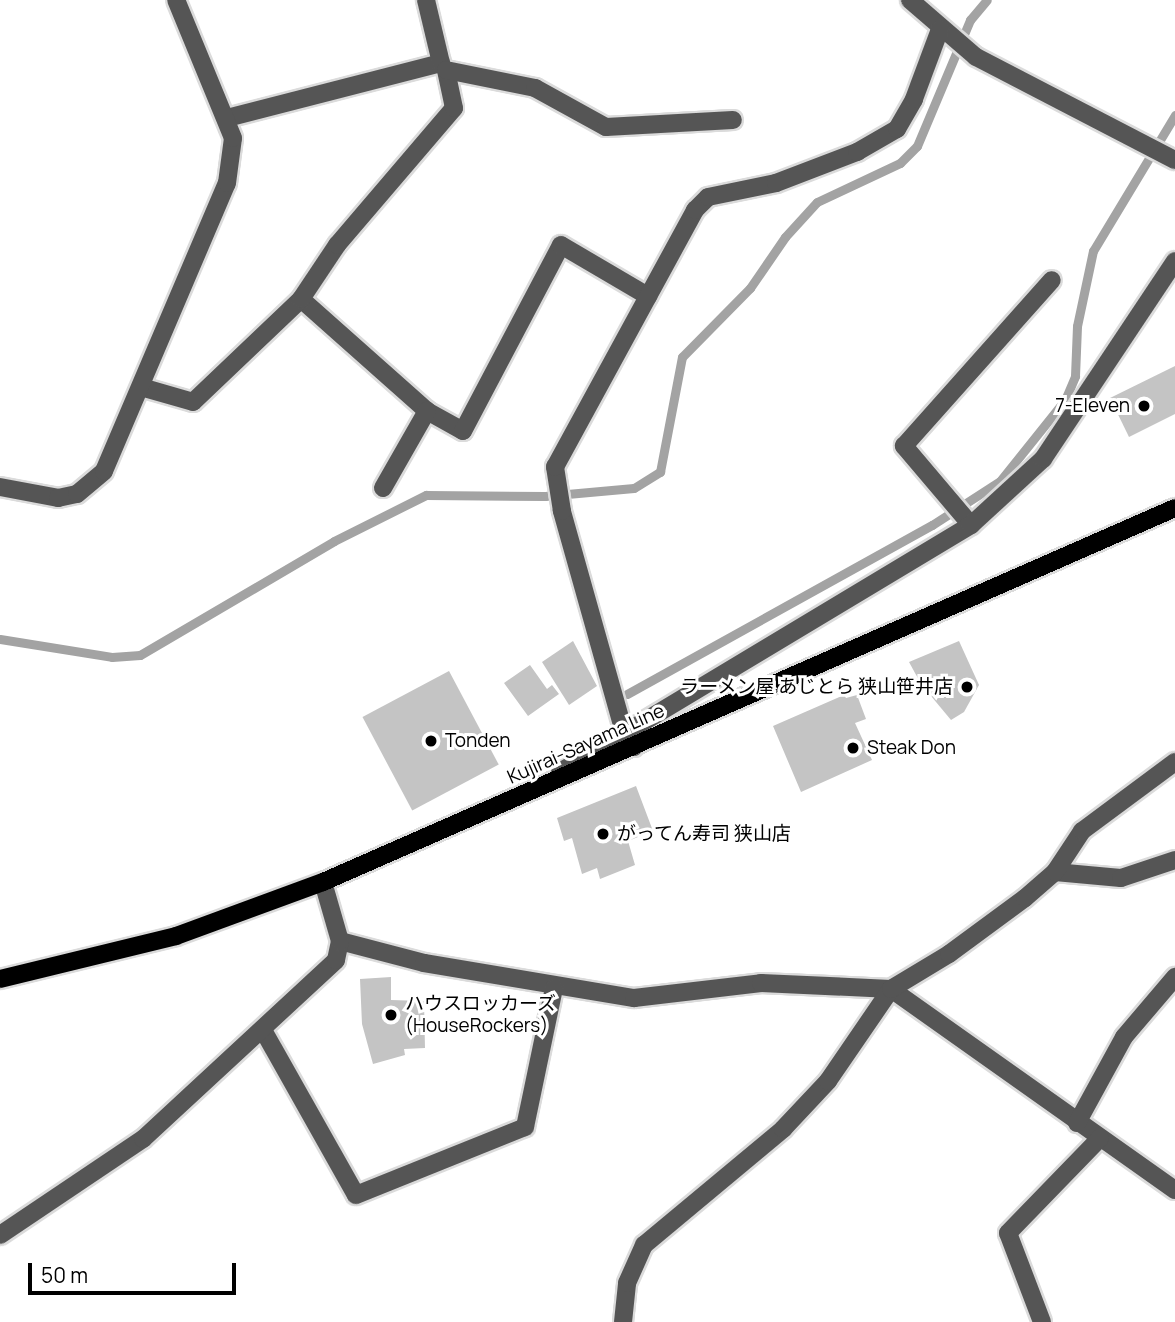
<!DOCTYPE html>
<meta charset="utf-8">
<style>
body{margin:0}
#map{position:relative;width:1175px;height:1322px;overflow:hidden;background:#fff;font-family:Manrope,"Noto Sans JP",sans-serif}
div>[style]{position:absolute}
.stream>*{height:9px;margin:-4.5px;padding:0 4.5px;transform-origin:4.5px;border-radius:4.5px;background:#a3a3a3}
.building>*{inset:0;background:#c4c4c4;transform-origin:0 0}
.roads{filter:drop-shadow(2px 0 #dbdbdb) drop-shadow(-2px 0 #dbdbdb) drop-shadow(0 2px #dbdbdb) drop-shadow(0 -2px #dbdbdb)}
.minor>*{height:18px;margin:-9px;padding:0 9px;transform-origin:9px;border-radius:9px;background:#555}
.major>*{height:18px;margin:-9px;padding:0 9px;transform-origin:9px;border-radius:9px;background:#000}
.dots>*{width:19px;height:19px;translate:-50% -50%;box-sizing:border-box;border:4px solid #fff;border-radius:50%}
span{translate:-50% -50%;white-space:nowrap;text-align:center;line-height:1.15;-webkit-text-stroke:6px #fff;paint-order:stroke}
.poi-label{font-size:19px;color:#000}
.right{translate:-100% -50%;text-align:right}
.left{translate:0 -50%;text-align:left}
.street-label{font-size:19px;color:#000}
.scale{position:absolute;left:28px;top:1263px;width:208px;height:32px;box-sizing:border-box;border:4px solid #000;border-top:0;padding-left:9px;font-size:21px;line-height:24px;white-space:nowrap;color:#000;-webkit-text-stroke:5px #fff;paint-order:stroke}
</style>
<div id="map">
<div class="stream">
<div style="left:0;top:639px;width:113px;rotate:9.1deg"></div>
<div style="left:112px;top:657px;width:28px;rotate:-4deg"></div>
<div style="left:140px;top:655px;width:225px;rotate:-30.4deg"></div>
<div style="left:334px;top:541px;width:103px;rotate:-26.6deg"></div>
<div style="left:426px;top:495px;width:119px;rotate:0.5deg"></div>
<div style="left:545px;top:496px;width:89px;rotate:-5.1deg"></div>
<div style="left:634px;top:488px;width:31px;rotate:-32deg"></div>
<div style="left:660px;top:472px;width:117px;rotate:-79.2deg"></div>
<div style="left:682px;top:357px;width:97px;rotate:-45.4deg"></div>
<div style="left:750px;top:288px;width:62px;rotate:-55.5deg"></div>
<div style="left:785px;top:237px;width:47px;rotate:-47.6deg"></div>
<div style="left:817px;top:202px;width:92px;rotate:-25.2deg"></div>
<div style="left:900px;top:163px;width:24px;rotate:-45deg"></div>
<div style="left:917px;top:146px;width:137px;rotate:-67.2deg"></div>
<div style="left:970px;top:20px;width:26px;rotate:-50deg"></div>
<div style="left:627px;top:694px;width:349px;rotate:-29deg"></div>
<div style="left:932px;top:525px;width:81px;rotate:-32.9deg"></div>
<div style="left:1000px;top:481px;width:104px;rotate:-51.3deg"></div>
<div style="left:1065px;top:400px;width:26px;rotate:-67deg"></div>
<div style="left:1075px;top:376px;width:50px;rotate:-87.7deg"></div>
<div style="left:1077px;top:326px;width:77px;rotate:-78deg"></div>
<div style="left:1093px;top:251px;width:159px;rotate:-58.9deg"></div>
</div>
<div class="building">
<div style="clip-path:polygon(1175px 366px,1175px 414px,1129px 437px,1110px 398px)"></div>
<div style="clip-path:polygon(573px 641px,597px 686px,569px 705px,542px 662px)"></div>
<div style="clip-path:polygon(959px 641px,979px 685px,964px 712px,951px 720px,921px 684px,909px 662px)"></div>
<div style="clip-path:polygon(530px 665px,547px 689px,552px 685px,559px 694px,528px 716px,504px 683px)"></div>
<div style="left:449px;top:671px;width:106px;height:98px;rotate:62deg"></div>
<div style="clip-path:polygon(844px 695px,846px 698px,857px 695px,866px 719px,855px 723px,872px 760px,801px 792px,773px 726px)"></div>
<div style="clip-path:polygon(636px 786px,653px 831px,628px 841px,635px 865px,600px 879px,597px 868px,582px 874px,572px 838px,564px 841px,557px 818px)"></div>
<div style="clip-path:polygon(391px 977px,391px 1000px,424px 1001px,425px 1048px,404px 1049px,405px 1055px,373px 1064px,362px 1024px,360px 979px)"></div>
</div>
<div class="roads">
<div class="minor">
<div style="left:910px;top:0;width:87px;rotate:40.8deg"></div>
<div style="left:976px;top:57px;width:224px;rotate:27.4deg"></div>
<div style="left:227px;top:118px;width:221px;rotate:-14.4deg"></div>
<div style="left:441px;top:63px;width:65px;rotate:-103.4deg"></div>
<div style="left:301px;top:299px;width:169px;rotate:41.6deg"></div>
<div style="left:427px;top:411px;width:41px;rotate:29.1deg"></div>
<div style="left:463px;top:431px;width:210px;rotate:-62.2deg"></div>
<div style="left:561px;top:245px;width:101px;rotate:30.4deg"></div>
<div style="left:141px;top:387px;width:54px;rotate:16.1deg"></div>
<div style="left:193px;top:402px;width:149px;rotate:-43.6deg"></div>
<div style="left:301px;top:299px;width:65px;rotate:-56.3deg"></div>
<div style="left:337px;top:245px;width:180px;rotate:-49.5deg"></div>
<div style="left:454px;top:108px;width:39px;rotate:-102deg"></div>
<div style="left:446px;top:70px;width:91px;rotate:11.4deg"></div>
<div style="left:535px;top:88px;width:81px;rotate:28.8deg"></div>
<div style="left:606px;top:127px;width:127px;rotate:-3.2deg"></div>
<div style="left:0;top:487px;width:59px;rotate:10.7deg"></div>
<div style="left:58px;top:498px;width:19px;rotate:-12deg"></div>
<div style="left:77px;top:494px;width:35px;rotate:-40deg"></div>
<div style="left:104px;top:471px;width:313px;rotate:-66.9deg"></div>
<div style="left:227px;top:183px;width:45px;rotate:-82.4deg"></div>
<div style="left:233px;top:138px;width:149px;rotate:-112.4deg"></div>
<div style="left:383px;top:488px;width:89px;rotate:-60.3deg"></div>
<div style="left:971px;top:525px;width:104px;rotate:-130.3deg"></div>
<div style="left:904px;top:446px;width:222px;rotate:-48.3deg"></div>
<div style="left:634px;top:747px;width:18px;rotate:-124deg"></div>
<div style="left:624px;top:732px;width:230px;rotate:-105.7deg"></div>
<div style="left:562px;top:511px;width:45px;rotate:-99deg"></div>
<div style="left:555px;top:467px;width:293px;rotate:-61.4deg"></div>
<div style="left:695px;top:210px;width:18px;rotate:-45deg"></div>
<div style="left:708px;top:197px;width:69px;rotate:-11.6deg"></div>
<div style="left:776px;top:183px;width:87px;rotate:-20.9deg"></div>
<div style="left:857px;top:152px;width:46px;rotate:-29.9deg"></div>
<div style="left:897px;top:129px;width:34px;rotate:-60deg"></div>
<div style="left:914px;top:99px;width:75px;rotate:-69.6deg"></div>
<div style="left:560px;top:772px;width:480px;rotate:-31deg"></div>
<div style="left:971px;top:525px;width:98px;rotate:-42.5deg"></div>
<div style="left:1043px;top:459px;width:238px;rotate:-56.3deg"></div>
<div style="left:1055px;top:872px;width:66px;rotate:5.2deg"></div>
<div style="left:1121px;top:878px;width:57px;rotate:-18.4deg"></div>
<div style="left:340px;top:941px;width:87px;rotate:14.7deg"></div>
<div style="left:424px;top:963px;width:213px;rotate:9.5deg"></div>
<div style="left:634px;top:998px;width:128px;rotate:-6.7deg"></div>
<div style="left:761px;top:983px;width:130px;rotate:2.6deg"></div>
<div style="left:891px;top:989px;width:348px;rotate:35.3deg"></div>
<div style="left:263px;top:1030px;width:189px;rotate:60.6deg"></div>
<div style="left:356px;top:1195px;width:182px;rotate:-21.9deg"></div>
<div style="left:525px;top:1127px;width:142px;rotate:-78.2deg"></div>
<div style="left:1077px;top:1123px;width:98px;rotate:-61.3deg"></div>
<div style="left:1124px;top:1037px;width:79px;rotate:-49.6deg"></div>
<div style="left:0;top:1235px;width:172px;rotate:-33.9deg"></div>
<div style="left:143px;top:1139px;width:263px;rotate:-42.8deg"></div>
<div style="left:336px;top:960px;width:19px;rotate:-78deg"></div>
<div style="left:340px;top:941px;width:61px;rotate:-106.1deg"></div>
<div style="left:623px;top:1322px;width:39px;rotate:-84deg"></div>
<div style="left:627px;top:1283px;width:42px;rotate:-65.9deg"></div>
<div style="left:644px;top:1245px;width:181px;rotate:-39.8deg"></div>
<div style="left:783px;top:1129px;width:66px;rotate:-46.8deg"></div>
<div style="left:828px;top:1081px;width:112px;rotate:-55.6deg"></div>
<div style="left:891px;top:989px;width:68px;rotate:-31.1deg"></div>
<div style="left:949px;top:954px;width:94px;rotate:-36.4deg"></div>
<div style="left:1025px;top:898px;width:40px;rotate:-41deg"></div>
<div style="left:1055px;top:872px;width:49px;rotate:-56.6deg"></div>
<div style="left:1082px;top:831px;width:116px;rotate:-36.6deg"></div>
<div style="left:1042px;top:1322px;width:95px;rotate:-110.9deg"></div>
<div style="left:1008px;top:1233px;width:132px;rotate:-45.9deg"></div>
</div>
<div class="major">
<div style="left:0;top:979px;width:181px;rotate:-13.7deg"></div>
<div style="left:176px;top:936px;width:157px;rotate:-20.2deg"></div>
<div style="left:323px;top:882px;width:930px;rotate:-23.7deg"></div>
</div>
</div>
<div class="dots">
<div style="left:1144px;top:406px;background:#000"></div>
<div style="left:967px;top:687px;background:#000"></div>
<div style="left:431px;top:741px;background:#000"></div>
<div style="left:853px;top:748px;background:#000"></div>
<div style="left:603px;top:834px;background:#000"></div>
<div style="left:391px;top:1015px;background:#000"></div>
</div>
<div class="poi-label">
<span class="right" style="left:1130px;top:406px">7-Eleven</span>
<span class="right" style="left:953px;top:687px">ラーメン屋 あじとら 狭山笹井店</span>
<span class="left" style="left:445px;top:741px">Tonden</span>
<span class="left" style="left:867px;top:748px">Steak Don</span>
<span class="left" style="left:617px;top:834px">がってん寿司 狭山店</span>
<span class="left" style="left:405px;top:1015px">ハウスロッカーズ<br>(HouseRockers)</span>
</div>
<div class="street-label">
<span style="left:586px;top:744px;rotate:-24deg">Kujirai-Sayama Line</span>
</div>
<div class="scale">50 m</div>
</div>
